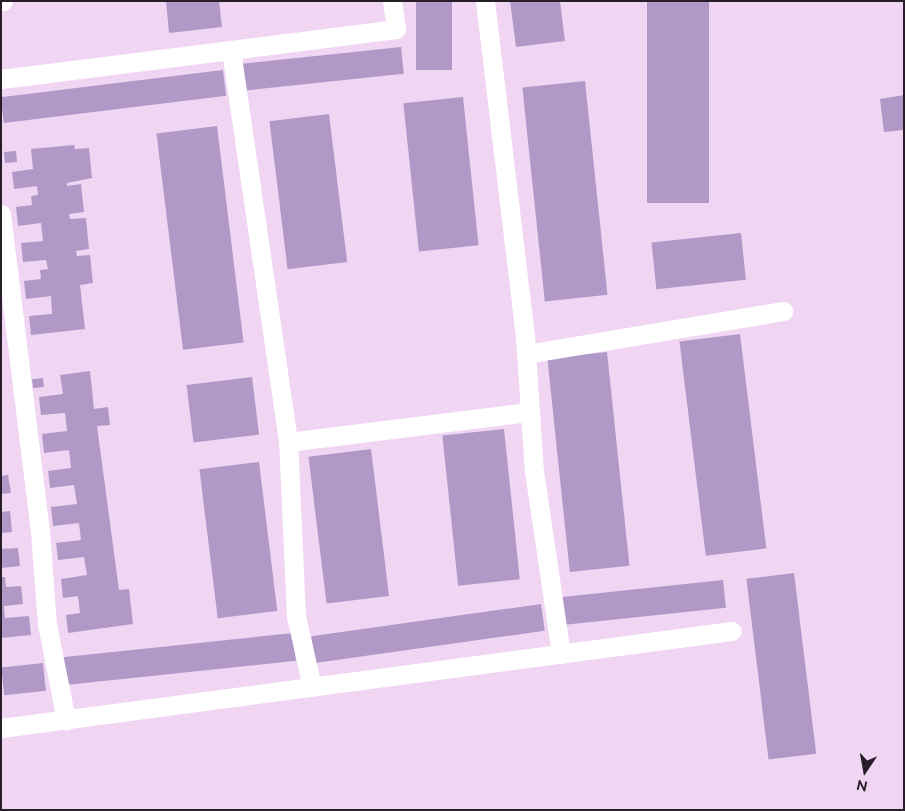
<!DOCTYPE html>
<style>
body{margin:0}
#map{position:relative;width:905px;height:811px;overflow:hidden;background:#f0d6f3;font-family:Raleway,sans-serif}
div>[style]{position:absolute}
.building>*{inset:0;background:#b099c7;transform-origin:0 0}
.service>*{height:19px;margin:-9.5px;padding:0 9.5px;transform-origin:9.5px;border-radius:9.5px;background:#fff}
span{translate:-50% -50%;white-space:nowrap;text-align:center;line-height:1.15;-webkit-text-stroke:5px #f0d6f3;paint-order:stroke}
.frame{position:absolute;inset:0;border:2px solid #271e29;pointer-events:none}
.north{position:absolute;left:840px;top:746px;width:50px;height:50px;-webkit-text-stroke:4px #f0d6f3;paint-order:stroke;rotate:192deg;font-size:14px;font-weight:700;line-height:20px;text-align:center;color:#271e29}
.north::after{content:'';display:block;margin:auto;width:18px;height:22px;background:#271e29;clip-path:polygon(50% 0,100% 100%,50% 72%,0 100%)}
</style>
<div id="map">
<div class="building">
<div style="clip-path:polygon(166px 1px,219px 1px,222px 27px,169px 33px)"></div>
<div style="left:416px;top:1px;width:36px;height:69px"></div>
<div style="clip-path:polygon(510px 1px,560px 1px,565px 41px,516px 47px)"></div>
<div style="left:647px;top:1px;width:62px;height:202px"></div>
<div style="left:401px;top:47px;width:27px;height:160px;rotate:84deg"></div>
<div style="left:223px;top:70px;width:26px;height:224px;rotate:83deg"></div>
<div style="left:585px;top:81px;width:215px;height:63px;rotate:84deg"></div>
<div style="clip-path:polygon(904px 95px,904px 130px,884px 132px,880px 99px)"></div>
<div style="left:463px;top:97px;width:149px;height:60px;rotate:84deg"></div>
<div style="left:329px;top:114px;width:149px;height:60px;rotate:83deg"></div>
<div style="left:217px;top:126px;width:218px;height:61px;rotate:83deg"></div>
<div style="clip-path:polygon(74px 145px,75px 149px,89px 148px,92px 178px,67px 183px,67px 186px,81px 184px,84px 212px,69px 214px,70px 219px,86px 218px,89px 249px,76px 251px,77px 256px,90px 255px,93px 283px,80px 285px,85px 329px,31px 335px,29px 316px,52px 314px,51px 296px,26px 299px,24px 281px,41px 279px,40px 270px,48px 269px,46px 260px,23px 262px,21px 243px,43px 241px,41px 223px,18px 226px,16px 207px,32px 205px,31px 196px,38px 195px,37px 186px,14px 189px,12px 172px,33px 169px,31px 149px)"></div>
<div style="left:16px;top:151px;width:11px;height:12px;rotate:85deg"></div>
<div style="left:741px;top:233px;width:47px;height:90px;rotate:84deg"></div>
<div style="left:740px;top:334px;width:216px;height:61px;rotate:83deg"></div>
<div style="left:607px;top:352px;width:215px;height:60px;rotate:84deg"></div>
<div style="clip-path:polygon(90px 371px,94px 409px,108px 407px,110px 425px,97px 426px,119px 590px,129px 589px,133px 624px,68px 633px,66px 615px,80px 613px,78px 596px,63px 598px,61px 579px,87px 575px,84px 557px,58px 560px,56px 543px,81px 540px,79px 523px,53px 526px,51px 507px,77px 504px,74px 485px,50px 488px,48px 471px,71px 468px,69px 450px,44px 453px,42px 434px,67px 431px,65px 413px,41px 415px,39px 397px,63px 394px,60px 375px)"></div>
<div style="left:252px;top:377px;width:58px;height:66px;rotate:83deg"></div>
<div style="left:43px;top:378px;width:9px;height:11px;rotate:84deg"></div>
<div style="left:504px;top:429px;width:151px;height:62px;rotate:84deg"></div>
<div style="left:371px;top:449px;width:148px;height:63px;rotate:83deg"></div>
<div style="left:259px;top:462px;width:150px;height:60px;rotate:83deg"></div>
<div style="clip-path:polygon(8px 475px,11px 493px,1px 494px,1px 476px)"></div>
<div style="clip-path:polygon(10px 511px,12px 532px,1px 533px,1px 512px)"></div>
<div style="clip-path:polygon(18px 548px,20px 566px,1px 568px,1px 549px)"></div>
<div style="left:794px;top:573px;width:182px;height:48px;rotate:83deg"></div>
<div style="clip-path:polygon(1px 577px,5px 577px,6px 587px,21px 586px,23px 604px,4px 606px,5px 618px,29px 616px,31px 635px,1px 638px)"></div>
<div style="left:723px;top:580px;width:28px;height:164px;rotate:84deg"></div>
<div style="left:541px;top:604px;width:27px;height:232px;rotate:82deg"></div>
<div style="left:293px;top:633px;width:28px;height:234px;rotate:84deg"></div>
<div style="left:43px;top:663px;width:28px;height:42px;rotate:84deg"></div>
</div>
<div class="service">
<div style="left:1px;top:1px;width:2px"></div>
<div style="left:485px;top:1px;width:338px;rotate:83.2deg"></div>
<div style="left:525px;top:337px;width:134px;rotate:86.2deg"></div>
<div style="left:534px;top:471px;width:185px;rotate:81.6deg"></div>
<div style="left:231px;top:50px;width:396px;rotate:81.7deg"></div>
<div style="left:1px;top:79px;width:398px;rotate:-7.2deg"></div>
<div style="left:396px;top:29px;width:28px;rotate:-98deg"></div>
<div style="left:1px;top:214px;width:319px;rotate:83deg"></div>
<div style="left:40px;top:531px;width:93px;rotate:85.7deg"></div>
<div style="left:47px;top:624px;width:98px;rotate:78.8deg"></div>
<div style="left:526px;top:354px;width:261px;rotate:-9.5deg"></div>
<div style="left:312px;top:687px;width:73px;rotate:-102.7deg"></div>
<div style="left:296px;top:616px;width:174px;rotate:-92.6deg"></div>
<div style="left:288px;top:442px;width:244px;rotate:-7.1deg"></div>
<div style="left:1px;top:728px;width:737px;rotate:-7.56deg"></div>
</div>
<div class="frame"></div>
<div class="north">N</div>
</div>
